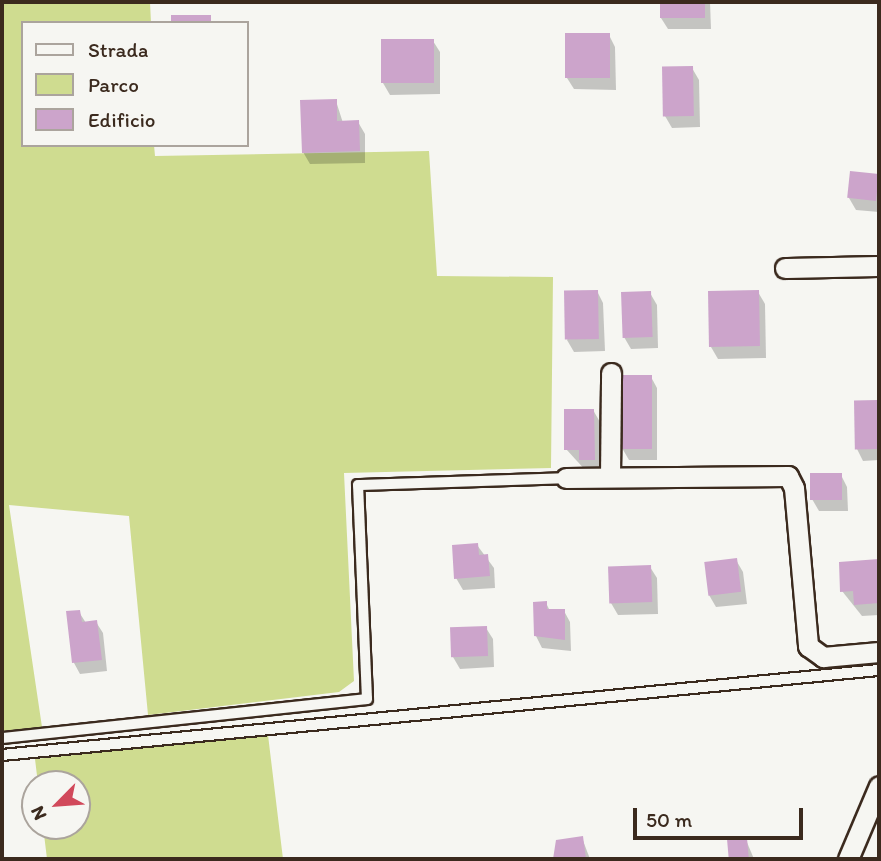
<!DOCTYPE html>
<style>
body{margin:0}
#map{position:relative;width:881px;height:861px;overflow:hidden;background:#f6f6f2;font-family:Itim,sans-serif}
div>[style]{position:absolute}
.green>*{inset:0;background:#cfdc90}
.shadow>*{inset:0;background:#0003}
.building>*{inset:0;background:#cca4cb;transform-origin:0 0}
.roads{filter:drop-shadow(2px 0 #3b2a1e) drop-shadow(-2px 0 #3b2a1e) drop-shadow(0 2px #3b2a1e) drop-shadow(0 -2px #3b2a1e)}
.service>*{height:10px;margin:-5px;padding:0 5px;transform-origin:5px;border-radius:5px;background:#f6f6f2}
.minor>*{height:19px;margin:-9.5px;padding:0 9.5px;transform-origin:9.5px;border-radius:9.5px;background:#f6f6f2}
span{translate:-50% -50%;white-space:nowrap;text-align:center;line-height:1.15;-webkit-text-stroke:5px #f6f6f2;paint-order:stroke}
.frame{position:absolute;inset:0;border:4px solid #3b2a1e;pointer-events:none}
.legend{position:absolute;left:21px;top:21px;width:228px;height:126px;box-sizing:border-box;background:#f6f6f2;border:2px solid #aba49d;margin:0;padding:9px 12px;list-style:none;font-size:21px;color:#3b2a1e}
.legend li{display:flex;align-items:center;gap:14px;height:35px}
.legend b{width:35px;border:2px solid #aba49d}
.north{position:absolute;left:21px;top:770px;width:70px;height:70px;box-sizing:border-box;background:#f6f6f2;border:2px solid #aba49d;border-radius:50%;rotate:245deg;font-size:19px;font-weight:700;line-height:28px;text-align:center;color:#3b2a1e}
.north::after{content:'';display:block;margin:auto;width:24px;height:32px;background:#d1495b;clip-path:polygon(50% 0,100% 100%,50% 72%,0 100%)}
.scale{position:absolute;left:633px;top:808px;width:170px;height:32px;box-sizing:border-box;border:4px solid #3b2a1e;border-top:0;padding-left:9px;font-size:21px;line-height:24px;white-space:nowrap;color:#3b2a1e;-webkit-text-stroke:5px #f6f6f2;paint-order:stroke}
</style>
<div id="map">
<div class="green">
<div style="clip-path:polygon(2px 2px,150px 2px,151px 23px,23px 23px,23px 145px,154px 145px,155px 156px,429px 151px,437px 276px,553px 277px,551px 468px,344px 473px,354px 681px,339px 692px,148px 715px,129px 516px,9px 505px,42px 727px,2px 731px)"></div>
<div style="clip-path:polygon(268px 735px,283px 859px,47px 859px,43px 826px,77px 826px,77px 784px,38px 784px,35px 759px)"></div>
</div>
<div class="shadow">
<div style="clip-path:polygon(662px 2px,710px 2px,711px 29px,668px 29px,661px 18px)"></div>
<div style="clip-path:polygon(609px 35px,615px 47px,616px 90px,574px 89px,567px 78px)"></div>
<div style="clip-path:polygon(433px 41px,440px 52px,440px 94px,390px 95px,383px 83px)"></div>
<div style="clip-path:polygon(692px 68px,699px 80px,700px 127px,672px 128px,665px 116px)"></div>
<div style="clip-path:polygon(336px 101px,343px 123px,358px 122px,365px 134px,365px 163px,310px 164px,303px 152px)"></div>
<div style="clip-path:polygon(851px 173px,879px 175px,879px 212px,856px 210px,849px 198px)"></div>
<div style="clip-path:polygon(597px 291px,603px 303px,605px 351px,574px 352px,567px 340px)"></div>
<div style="clip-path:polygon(758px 292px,765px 304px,766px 358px,718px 359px,711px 347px)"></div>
<div style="clip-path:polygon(650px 293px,657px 305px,658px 348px,631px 349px,624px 337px)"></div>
<div style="clip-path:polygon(651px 377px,657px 388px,657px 460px,629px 460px,622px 448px)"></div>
<div style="clip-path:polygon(877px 402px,879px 460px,863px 461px,857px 449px)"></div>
<div style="clip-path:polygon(593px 410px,600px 422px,600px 471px,587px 472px,566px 449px)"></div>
<div style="clip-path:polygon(841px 475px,847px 487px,848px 511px,819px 511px,812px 499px)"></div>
<div style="clip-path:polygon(477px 545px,494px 568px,495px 588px,463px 590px,456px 578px)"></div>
<div style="clip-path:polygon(736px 560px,743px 572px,747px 604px,716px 607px,709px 595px)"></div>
<div style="clip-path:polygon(879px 561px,879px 615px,862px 616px,842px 591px,840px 563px)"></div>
<div style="clip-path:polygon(650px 567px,657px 578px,658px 614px,618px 615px,611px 603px,610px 568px)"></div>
<div style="clip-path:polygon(546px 603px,550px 611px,564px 611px,570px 622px,571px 651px,542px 648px,536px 636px)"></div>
<div style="clip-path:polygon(79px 612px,86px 623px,96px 622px,103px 633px,107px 671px,80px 674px,74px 663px)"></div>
<div style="clip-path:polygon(486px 628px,493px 639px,494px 667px,460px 669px,453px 657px)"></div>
<div style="clip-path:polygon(582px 838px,590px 859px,555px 859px,554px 853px)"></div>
<div style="clip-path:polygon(746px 840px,754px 859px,731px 859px,729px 841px)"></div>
</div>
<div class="building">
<div style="left:660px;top:2px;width:45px;height:16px"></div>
<div style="left:211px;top:15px;width:8px;height:40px;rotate:90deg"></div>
<div style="left:565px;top:33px;width:45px;height:45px"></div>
<div style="left:434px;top:39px;width:44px;height:53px;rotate:90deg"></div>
<div style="left:693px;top:66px;width:50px;height:31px;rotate:89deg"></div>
<div style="clip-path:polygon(337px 99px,337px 121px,359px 120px,360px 151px,302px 153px,300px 100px)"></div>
<div style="left:850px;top:171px;width:29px;height:27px;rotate:6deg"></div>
<div style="left:598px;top:290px;width:49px;height:34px;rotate:89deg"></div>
<div style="left:759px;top:290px;width:56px;height:51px;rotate:89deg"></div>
<div style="left:651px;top:291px;width:46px;height:30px;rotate:88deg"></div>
<div style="left:620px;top:375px;width:32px;height:74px"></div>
<div style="left:878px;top:400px;width:49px;height:24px;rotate:89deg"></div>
<div style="clip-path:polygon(564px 409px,594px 409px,595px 460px,579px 460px,579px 450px,564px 450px)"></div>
<div style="left:810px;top:473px;width:32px;height:27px"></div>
<div style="clip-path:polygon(478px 543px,479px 555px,488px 554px,490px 576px,454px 579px,452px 545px)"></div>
<div style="left:737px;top:558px;width:34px;height:33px;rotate:83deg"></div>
<div style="clip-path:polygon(879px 559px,879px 603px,854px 605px,853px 591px,840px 592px,839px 562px)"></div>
<div style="left:651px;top:565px;width:37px;height:43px;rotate:88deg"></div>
<div style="clip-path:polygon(547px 601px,547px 609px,565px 609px,565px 640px,534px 636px,533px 602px)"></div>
<div style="clip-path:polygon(80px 610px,82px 622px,97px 620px,102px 660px,72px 663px,66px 611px)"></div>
<div style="left:487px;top:626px;width:30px;height:37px;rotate:88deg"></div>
<div style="clip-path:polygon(583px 836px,586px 859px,553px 859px,556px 840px)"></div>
<div style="left:747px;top:838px;width:21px;height:20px;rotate:85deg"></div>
</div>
<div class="roads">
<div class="service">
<div style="left:2px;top:738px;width:367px;rotate:-6.1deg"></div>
<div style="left:367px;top:699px;width:214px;rotate:-92.4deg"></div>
<div style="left:358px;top:485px;width:208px;rotate:-1.9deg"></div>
<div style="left:2px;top:755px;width:881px;rotate:-5.54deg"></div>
</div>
<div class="minor">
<div style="left:785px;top:268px;width:94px;rotate:-1.2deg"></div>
<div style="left:610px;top:477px;width:104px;rotate:-89.4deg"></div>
<div style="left:566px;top:478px;width:222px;rotate:-0.5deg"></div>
<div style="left:788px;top:476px;width:13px;rotate:63deg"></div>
<div style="left:794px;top:488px;width:159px;rotate:84.9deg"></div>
<div style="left:808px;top:646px;width:19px;rotate:36deg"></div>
<div style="left:823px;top:657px;width:56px;rotate:-5.1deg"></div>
<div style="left:848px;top:859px;width:79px;rotate:-67deg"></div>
</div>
</div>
<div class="frame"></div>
<ul class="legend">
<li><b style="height:9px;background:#f6f6f2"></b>Strada</li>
<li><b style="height:19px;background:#cfdc90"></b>Parco</li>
<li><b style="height:19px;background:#cca4cb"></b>Edificio</li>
</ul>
<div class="north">N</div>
<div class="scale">50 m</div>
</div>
